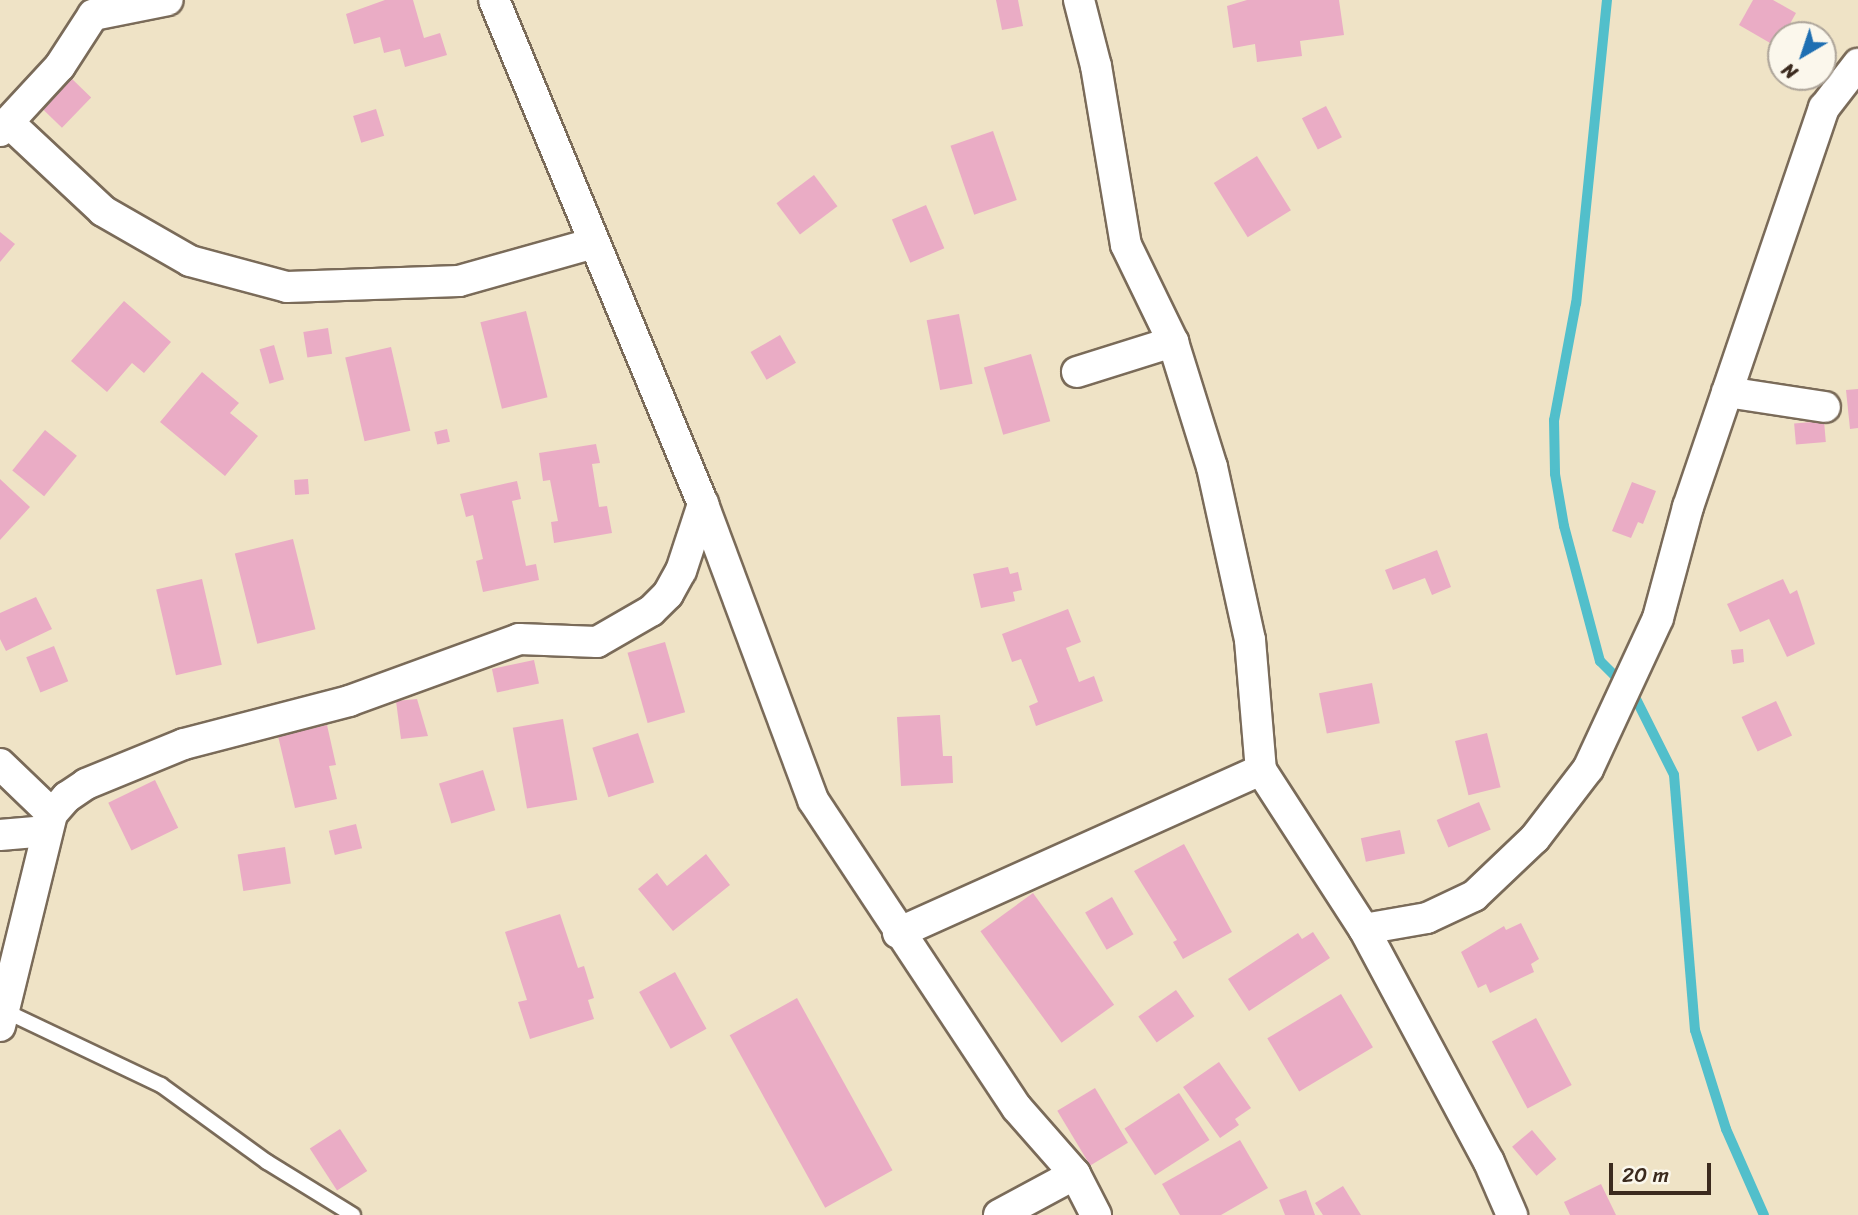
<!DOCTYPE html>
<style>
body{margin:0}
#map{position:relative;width:1858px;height:1215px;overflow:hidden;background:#efe3c6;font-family:Sriracha,sans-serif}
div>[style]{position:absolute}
.stream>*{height:10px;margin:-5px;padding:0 5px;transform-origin:5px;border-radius:5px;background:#52bfcb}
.building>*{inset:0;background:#eaacc5;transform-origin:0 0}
.roads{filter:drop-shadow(2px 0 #7a6b59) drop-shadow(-2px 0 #7a6b59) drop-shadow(0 2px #7a6b59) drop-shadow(0 -2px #7a6b59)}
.service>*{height:14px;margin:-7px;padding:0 7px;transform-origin:7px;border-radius:7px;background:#fff}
.minor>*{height:30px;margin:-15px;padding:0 15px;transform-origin:15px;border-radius:15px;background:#fff}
span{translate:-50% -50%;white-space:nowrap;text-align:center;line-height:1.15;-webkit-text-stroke:5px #fbf7ec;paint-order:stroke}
.north{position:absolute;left:1767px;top:21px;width:70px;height:70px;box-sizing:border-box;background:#fbf7ec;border:2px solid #aea59a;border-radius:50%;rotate:219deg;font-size:19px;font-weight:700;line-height:28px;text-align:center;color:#3b2a1e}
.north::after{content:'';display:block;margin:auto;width:24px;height:32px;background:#1f6fb2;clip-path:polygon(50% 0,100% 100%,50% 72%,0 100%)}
.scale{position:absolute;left:1609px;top:1163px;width:102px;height:32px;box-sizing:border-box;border:4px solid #3b2a1e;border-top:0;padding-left:9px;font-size:21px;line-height:24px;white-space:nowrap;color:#3b2a1e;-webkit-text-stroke:5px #fbf7ec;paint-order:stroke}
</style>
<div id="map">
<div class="stream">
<div style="left:1607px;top:0;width:305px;rotate:95.8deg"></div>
<div style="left:1576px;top:303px;width:119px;rotate:100.6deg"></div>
<div style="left:1554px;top:420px;width:54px;rotate:88.9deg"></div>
<div style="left:1555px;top:474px;width:53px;rotate:80.2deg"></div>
<div style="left:1564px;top:526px;width:140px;rotate:75.1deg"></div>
<div style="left:1600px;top:661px;width:48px;rotate:45deg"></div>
<div style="left:1634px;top:695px;width:89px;rotate:63.4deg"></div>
<div style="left:1674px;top:775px;width:256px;rotate:85.3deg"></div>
<div style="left:1695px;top:1030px;width:104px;rotate:72.6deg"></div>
<div style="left:1726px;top:1129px;width:94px;rotate:66.2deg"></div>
</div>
<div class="building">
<div style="clip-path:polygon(385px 0,413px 0,424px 38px,440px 33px,447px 55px,405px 67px,400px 49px,384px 53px,380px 37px,354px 44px,346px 14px)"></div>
<div style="clip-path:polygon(996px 0,1018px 0,1023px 26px,1002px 30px)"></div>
<div style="clip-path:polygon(1247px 0,1339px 0,1344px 35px,1300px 41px,1302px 56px,1257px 62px,1255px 44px,1233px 48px,1227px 6px)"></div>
<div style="clip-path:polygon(1753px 0,1773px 0,1796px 13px,1777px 47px,1739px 25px)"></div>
<div style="left:71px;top:78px;width:28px;height:42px;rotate:44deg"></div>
<div style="left:1326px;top:106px;width:35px;height:27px;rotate:63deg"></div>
<div style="left:376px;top:109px;width:28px;height:24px;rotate:73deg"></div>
<div style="left:993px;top:131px;width:73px;height:45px;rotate:71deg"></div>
<div style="left:1257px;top:156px;width:64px;height:51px;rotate:58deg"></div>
<div style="left:814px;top:175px;width:39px;height:47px;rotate:53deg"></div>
<div style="left:926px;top:205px;width:47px;height:37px;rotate:67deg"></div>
<div style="clip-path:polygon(0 232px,15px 244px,0 262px)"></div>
<div style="clip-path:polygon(124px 301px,171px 342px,144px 373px,132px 363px,107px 392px,71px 361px)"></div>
<div style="left:526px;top:311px;width:89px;height:47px;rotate:76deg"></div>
<div style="left:959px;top:314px;width:71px;height:33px;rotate:79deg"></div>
<div style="left:328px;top:328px;width:26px;height:25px;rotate:81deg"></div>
<div style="left:780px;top:335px;width:32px;height:34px;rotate:60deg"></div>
<div style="left:274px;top:345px;width:36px;height:15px;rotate:74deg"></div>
<div style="left:391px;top:347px;width:86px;height:47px;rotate:77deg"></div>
<div style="left:1031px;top:354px;width:70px;height:49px;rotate:74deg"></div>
<div style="clip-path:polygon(202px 372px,239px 403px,230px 413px,258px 436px,225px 476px,160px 422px)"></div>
<div style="clip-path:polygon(1858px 389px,1858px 428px,1850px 429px,1846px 390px)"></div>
<div style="left:1824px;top:421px;width:21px;height:30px;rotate:85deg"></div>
<div style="left:447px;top:429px;width:13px;height:13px;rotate:77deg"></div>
<div style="left:45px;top:430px;width:41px;height:52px;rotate:39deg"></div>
<div style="clip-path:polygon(596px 444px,600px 463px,592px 464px,599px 507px,607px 506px,612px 533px,554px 543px,551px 522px,558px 521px,550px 480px,543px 481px,539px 453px)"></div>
<div style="clip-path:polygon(0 479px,30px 507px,0 540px)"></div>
<div style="left:308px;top:479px;width:15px;height:14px;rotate:86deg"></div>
<div style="clip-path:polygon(517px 481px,521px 499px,512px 501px,526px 566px,536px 564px,539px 580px,483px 592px,476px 561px,483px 559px,473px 515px,466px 517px,460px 494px)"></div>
<div style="clip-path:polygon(1632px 482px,1656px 491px,1643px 524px,1638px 522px,1631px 538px,1612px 531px)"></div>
<div style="left:293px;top:539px;width:93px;height:60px;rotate:76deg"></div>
<div style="clip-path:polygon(1437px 550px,1451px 587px,1432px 595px,1425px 578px,1393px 590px,1385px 570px)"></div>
<div style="clip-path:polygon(1008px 567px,1010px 574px,1018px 572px,1022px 590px,1013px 592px,1015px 601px,981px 608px,973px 574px)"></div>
<div style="left:202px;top:579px;width:88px;height:47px;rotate:77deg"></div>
<div style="clip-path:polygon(1783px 579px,1790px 594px,1797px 590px,1815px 644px,1787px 657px,1769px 619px,1740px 632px,1727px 604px)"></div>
<div style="clip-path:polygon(36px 597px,52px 629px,6px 651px,0 639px,0 613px)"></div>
<div style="clip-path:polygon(1068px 609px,1081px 642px,1066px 648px,1079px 682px,1094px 676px,1103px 701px,1036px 726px,1029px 706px,1038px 702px,1021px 659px,1012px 662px,1002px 634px)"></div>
<div style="left:665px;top:642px;width:73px;height:39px;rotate:74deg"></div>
<div style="left:54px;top:646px;width:38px;height:30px;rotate:68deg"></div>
<div style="clip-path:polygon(1743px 649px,1744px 662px,1733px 664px,1731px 650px)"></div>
<div style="left:534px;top:660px;width:24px;height:43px;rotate:78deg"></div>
<div style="left:1372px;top:683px;width:41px;height:54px;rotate:79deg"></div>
<div style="clip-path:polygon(417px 699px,428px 736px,401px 739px,396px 701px)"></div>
<div style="left:1776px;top:701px;width:38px;height:38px;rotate:65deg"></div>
<div style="clip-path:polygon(940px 715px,943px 756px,952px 756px,953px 783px,901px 786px,897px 717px)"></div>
<div style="left:563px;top:719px;width:82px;height:51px;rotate:80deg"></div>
<div style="clip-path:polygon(327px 725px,336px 765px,329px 766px,337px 799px,295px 808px,278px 736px)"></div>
<div style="left:638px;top:733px;width:52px;height:48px;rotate:72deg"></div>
<div style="left:1487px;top:733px;width:56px;height:33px;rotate:76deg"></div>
<div style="left:483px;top:770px;width:42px;height:46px;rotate:73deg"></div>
<div style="left:155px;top:780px;width:53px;height:52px;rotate:64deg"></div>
<div style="left:1479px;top:802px;width:30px;height:46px;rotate:67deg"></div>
<div style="left:356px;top:824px;width:25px;height:28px;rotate:76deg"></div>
<div style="left:1400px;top:830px;width:24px;height:40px;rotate:78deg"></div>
<div style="clip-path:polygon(1184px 844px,1232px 932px,1183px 959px,1173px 942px,1177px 940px,1134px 871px)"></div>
<div style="left:285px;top:847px;width:37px;height:48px;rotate:81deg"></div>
<div style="clip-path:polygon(706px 854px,730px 885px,673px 931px,638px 889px,657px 873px,667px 886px)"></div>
<div style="left:1033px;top:893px;width:138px;height:65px;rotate:54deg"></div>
<div style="left:1112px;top:897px;width:43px;height:31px;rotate:60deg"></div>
<div style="clip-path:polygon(560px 914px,578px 968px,584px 966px,594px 998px,588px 1000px,594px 1019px,530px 1039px,518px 1002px,527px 1000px,505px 932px)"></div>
<div style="clip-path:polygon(1521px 923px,1539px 959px,1531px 964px,1534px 972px,1490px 993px,1486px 984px,1478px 988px,1461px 952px,1504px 926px,1506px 930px)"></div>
<div style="clip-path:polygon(1313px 932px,1330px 958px,1249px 1011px,1228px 979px,1298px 933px,1302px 939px)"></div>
<div style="left:675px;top:972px;width:65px;height:41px;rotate:61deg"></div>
<div style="left:1176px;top:990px;width:32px;height:46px;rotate:55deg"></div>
<div style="left:1341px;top:994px;width:62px;height:86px;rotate:59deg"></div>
<div style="left:797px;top:998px;width:197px;height:77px;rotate:61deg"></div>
<div style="left:1536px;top:1018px;width:76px;height:50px;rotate:62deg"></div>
<div style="clip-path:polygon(1219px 1062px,1251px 1108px,1235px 1119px,1239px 1125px,1220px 1138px,1183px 1087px)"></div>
<div style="left:1095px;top:1088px;width:64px;height:44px;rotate:59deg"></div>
<div style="left:1179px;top:1093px;width:56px;height:65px;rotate:57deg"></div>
<div style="left:340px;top:1129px;width:50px;height:36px;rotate:57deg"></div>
<div style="left:1532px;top:1130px;width:38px;height:26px;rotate:50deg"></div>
<div style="clip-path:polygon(1240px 1140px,1268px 1188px,1221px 1215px,1180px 1215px,1162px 1184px)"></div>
<div style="clip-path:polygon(1601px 1184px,1616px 1215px,1570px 1215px,1564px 1202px)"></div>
<div style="clip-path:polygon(1343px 1186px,1361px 1215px,1323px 1215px,1315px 1203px)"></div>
<div style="clip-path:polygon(1306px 1190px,1315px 1215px,1285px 1215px,1279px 1200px)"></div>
</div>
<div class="roads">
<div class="service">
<div style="left:3px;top:1010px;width:175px;rotate:25.4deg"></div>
<div style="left:161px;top:1085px;width:131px;rotate:36deg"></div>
<div style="left:267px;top:1162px;width:101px;rotate:31.6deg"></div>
</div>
<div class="minor">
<div style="left:494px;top:0;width:546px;rotate:67.48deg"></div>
<div style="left:703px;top:504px;width:316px;rotate:69.6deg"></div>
<div style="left:813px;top:800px;width:369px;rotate:56.5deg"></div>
<div style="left:1017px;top:1108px;width:88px;rotate:48.7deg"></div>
<div style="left:1075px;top:1174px;width:46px;rotate:62.9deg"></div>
<div style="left:1079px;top:0;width:68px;rotate:75.6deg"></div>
<div style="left:1096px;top:66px;width:181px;rotate:80.5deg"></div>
<div style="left:1126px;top:245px;width:108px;rotate:64.1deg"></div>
<div style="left:1173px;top:342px;width:131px;rotate:72.7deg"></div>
<div style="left:1212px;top:467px;width:177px;rotate:77.6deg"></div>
<div style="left:1250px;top:640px;width:130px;rotate:85.2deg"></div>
<div style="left:1261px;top:770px;width:189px;rotate:57.1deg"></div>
<div style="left:1364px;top:929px;width:264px;rotate:61.8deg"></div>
<div style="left:1489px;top:1162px;width:58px;rotate:66.5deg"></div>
<div style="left:8px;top:122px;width:130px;rotate:43.1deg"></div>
<div style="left:103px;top:211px;width:100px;rotate:29.9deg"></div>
<div style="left:190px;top:261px;width:100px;rotate:15deg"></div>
<div style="left:287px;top:287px;width:172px;rotate:-2deg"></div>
<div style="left:459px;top:281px;width:140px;rotate:-15.7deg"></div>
<div style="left:0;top:131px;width:88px;rotate:-47.3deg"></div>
<div style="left:60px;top:66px;width:61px;rotate:-57.1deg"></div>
<div style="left:93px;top:15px;width:76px;rotate:-11.3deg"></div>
<div style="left:1077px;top:372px;width:101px;rotate:-17.4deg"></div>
<div style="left:1727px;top:392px;width:99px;rotate:8.7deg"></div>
<div style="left:0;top:764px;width:72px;rotate:43.9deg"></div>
<div style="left:0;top:835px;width:47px;rotate:-4.9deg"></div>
<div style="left:1364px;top:929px;width:64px;rotate:-9.9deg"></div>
<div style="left:1427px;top:918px;width:52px;rotate:-25.1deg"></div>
<div style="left:1474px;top:896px;width:84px;rotate:-43.6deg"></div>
<div style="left:1535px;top:838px;width:87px;rotate:-52.5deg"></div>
<div style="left:1588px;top:769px;width:166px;rotate:-65.1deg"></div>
<div style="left:1658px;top:618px;width:115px;rotate:-74.9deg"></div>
<div style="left:1688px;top:507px;width:422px;rotate:-71.2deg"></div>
<div style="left:1824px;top:108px;width:56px;rotate:-52.3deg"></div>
<div style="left:898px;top:933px;width:398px;rotate:-24.2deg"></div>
<div style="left:0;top:1026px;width:218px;rotate:-76.2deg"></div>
<div style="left:52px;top:814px;width:23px;rotate:-49deg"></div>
<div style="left:67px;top:797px;width:23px;rotate:-34deg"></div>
<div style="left:86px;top:784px;width:106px;rotate:-22.2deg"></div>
<div style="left:184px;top:744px;width:171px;rotate:-14.6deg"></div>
<div style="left:349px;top:701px;width:181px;rotate:-20deg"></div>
<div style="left:519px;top:639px;width:78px;rotate:2.2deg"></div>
<div style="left:597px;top:642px;width:62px;rotate:-29.9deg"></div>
<div style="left:651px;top:611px;width:24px;rotate:-45deg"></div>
<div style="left:668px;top:594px;width:26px;rotate:-61deg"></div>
<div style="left:681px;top:571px;width:71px;rotate:-71.8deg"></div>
<div style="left:999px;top:1215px;width:86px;rotate:-28.3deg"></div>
</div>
</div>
<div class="north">N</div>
<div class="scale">20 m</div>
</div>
